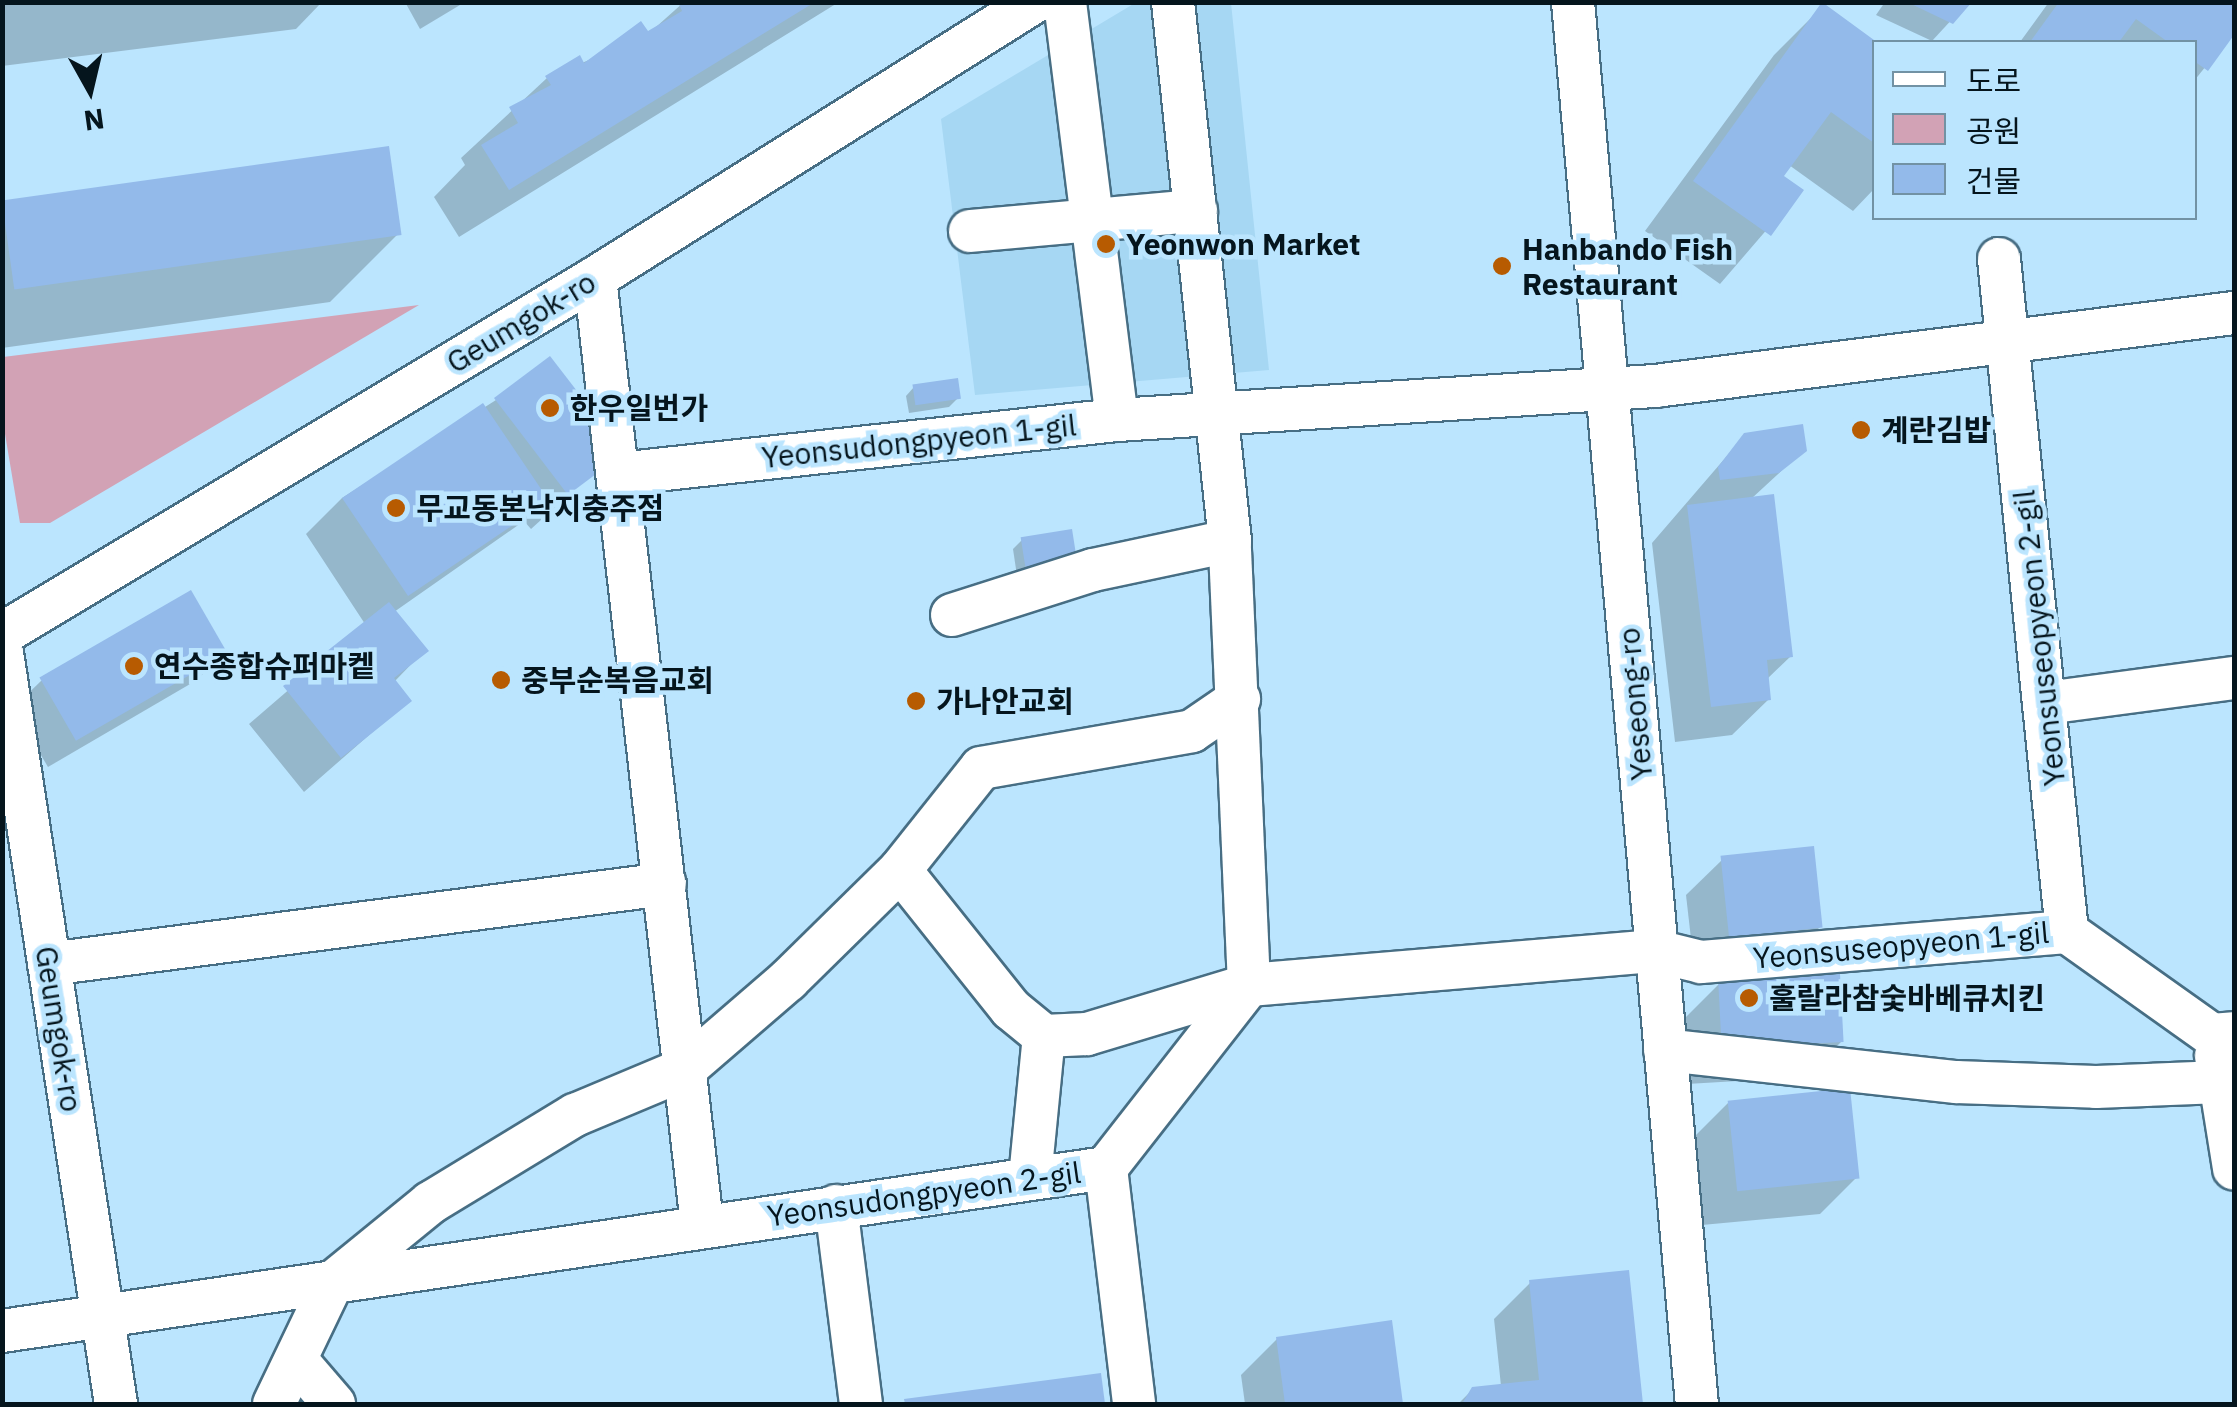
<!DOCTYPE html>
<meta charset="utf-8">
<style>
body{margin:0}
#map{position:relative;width:2237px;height:1407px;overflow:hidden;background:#bbe5fe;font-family:"IBM Plex Sans","Noto Sans KR",sans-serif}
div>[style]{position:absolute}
.built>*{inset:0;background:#a6d7f3}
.green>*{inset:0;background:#d2a2b5}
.shadow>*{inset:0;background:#0003}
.building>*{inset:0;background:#93baea;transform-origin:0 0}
.roads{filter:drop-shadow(2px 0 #476e84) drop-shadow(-2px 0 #476e84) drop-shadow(0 2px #476e84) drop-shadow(0 -2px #476e84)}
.minor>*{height:42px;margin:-21px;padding:0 21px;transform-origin:21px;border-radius:21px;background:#fff}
.dots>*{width:28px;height:28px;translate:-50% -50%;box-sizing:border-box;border:5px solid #bbe5fe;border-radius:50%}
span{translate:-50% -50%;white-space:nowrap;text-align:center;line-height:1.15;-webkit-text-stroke:9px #bbe5fe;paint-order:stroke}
.poi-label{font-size:30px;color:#05151d;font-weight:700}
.left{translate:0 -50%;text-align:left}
.street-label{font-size:30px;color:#05151d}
.frame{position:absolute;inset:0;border:5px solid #05151d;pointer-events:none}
.legend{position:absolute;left:1872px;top:40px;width:325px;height:180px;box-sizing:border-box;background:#bbe5fe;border:2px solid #7292a4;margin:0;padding:12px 18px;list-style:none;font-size:30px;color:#05151d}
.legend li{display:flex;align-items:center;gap:20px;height:50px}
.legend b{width:50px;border:2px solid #7292a4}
.north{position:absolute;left:40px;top:40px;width:100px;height:100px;-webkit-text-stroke:8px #bbe5fe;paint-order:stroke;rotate:172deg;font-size:28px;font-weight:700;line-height:40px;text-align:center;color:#05151d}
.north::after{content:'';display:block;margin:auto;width:35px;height:45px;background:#05151d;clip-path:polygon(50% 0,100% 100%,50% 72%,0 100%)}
</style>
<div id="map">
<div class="built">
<div style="clip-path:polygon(1135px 3px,1231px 3px,1269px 370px,975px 395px,941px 119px)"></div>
</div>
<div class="green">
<div style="clip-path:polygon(419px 305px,50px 523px,20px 523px,3px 422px,3px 357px)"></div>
</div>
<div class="shadow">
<div style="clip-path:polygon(2px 2px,322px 2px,296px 29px,2px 66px)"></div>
<div style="clip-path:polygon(405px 2px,465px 2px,420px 29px)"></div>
<div style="clip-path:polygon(839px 2px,459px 237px,434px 197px,465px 165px,461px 158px,547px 78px,647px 35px,684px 2px)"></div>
<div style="clip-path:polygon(1885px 2px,1968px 2px,1932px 41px,1876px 15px)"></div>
<div style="clip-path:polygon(2049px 2px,2234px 2px,2234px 31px,2194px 81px,2194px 42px,2020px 42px)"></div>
<div style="clip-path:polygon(1823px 6px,1874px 43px,1874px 189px,1853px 211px,1789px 165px,1780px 177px,1800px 191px,1720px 284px,1645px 231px,1774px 55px)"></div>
<div style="clip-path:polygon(2px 203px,398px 234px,330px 302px,2px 348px)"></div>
<div style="clip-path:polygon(914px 387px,958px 398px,949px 407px,909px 413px,906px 396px)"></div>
<div style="clip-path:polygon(496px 400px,593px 473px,531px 529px,524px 521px,394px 612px,425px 650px,394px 682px,408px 701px,304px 792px,249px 724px,365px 624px,306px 534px,342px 498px)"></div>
<div style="clip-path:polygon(1745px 435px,1804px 450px,1751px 499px,1791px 656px,1766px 680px,1769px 699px,1732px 735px,1675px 742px,1652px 543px)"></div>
<div style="clip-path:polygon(1022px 540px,1074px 559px,1017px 576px,1013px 549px)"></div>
<div style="clip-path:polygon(225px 652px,197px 680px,48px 767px,13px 708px,41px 681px)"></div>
<div style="clip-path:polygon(1723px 859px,1820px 927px,1784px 963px,1695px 974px,1686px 895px)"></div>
<div style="clip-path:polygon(1719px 984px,1842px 1041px,1806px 1077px,1687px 1084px,1683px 1020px)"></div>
<div style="clip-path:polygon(1729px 1102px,1856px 1178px,1820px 1214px,1702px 1225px,1693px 1138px)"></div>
<div style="clip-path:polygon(1626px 1272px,1640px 1404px,1458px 1404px,1473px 1389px,1501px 1386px,1494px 1319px,1530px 1283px)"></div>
<div style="clip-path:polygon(1390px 1323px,1401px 1404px,1245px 1404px,1241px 1375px,1277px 1339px)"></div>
<div style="clip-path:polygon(1099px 1376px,1103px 1404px,902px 1404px,906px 1401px)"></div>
</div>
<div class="building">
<div style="clip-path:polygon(678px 2px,815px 2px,509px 190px,481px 145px,518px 123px,509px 107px,551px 85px,545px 76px,580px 55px,584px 63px,641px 21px,648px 31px,682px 11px)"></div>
<div style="clip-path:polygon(1822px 2px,1874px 40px,1874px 143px,1831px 112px,1784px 176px,1804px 190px,1771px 236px,1693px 181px)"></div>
<div style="clip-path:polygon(1907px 2px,1972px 2px,1953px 24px)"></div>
<div style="clip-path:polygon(2059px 2px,2234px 2px,2234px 35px,2208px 71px,2194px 61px,2194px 42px,2168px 42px,2136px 19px,2119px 42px,2030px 42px)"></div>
<div style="left:389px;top:146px;width:90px;height:391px;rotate:82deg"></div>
<div style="clip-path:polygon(550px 356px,587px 404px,596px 474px,568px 495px,494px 398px)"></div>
<div style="left:958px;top:378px;width:21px;height:46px;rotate:82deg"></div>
<div style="left:483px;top:403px;width:118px;height:170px;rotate:56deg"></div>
<div style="clip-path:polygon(1803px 424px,1807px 451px,1779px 473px,1720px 480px,1718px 467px,1744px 433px)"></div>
<div style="clip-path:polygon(1774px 494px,1793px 657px,1767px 660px,1771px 700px,1711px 707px,1687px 505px)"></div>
<div style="left:1072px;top:529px;width:30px;height:52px;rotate:81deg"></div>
<div style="left:191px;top:590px;width:73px;height:175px;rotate:60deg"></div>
<div style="clip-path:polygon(389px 602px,429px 651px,394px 678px,412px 701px,341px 758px,283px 686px)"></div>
<div style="left:1814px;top:846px;width:82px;height:94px;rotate:84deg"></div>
<div style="left:1840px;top:974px;width:68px;height:122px;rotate:87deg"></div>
<div style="left:1850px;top:1088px;width:91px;height:123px;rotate:84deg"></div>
<div style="clip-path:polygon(1629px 1270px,1643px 1404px,1462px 1404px,1472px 1387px,1539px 1380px,1529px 1280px)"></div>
<div style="clip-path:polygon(1392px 1320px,1403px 1404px,1285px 1404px,1276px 1337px)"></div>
<div style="clip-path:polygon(1101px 1373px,1105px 1404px,905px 1404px,904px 1399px)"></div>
</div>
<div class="roads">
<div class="minor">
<div style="left:1065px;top:2px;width:421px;rotate:82.9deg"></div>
<div style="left:1573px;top:2px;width:1407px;rotate:84.95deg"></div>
<div style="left:970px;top:231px;width:227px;rotate:-5.1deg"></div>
<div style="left:1999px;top:259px;width:676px;rotate:84.23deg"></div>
<div style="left:595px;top:278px;width:953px;rotate:83.55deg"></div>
<div style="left:619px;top:474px;width:501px;rotate:-6.19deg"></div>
<div style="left:1117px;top:420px;width:539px;rotate:-3.62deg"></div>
<div style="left:1655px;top:386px;width:584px;rotate:-7.19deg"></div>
<div style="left:952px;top:615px;width:148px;rotate:-17.7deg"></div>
<div style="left:1093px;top:570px;width:140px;rotate:-12deg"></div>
<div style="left:2px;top:634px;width:692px;rotate:-30.98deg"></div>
<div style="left:595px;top:278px;width:519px;rotate:-32.16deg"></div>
<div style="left:2px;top:653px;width:760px;rotate:81.37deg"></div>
<div style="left:2046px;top:703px;width:190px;rotate:-7.6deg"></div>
<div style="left:900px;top:870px;width:178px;rotate:51.4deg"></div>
<div style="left:1011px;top:1009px;width:43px;rotate:39.3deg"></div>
<div style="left:1044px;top:1036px;width:43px;rotate:-2.7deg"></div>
<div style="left:1087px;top:1034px;width:169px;rotate:-16.8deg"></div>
<div style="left:1249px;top:985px;width:444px;rotate:-92.5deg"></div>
<div style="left:1230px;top:541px;width:542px;rotate:-96.04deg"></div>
<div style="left:49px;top:964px;width:621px;rotate:-7.4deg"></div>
<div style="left:1665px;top:1050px;width:293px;rotate:6.3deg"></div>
<div style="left:1956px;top:1082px;width:140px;rotate:2deg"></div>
<div style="left:2096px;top:1087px;width:125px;rotate:-2.3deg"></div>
<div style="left:2216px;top:1056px;width:114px;rotate:80.9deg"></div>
<div style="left:1106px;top:1168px;width:238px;rotate:83.2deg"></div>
<div style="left:1030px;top:1178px;width:143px;rotate:-84.4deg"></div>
<div style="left:836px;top:1206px;width:200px;rotate:82.8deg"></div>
<div style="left:2px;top:1331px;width:1116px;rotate:-8.4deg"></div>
<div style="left:1106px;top:1168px;width:232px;rotate:-52deg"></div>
<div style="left:1249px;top:985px;width:408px;rotate:-4.8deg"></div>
<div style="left:1656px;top:951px;width:46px;rotate:13.7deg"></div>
<div style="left:1701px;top:962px;width:367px;rotate:-4.7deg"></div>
<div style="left:2067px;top:932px;width:178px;rotate:35.4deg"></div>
<div style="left:2212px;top:1035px;width:22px;rotate:-5deg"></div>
<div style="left:297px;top:1361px;width:57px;rotate:49.3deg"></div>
<div style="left:274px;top:1404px;width:134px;rotate:-64.4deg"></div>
<div style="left:332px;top:1283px;width:127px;rotate:-39.2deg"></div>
<div style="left:430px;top:1203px;width:170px;rotate:-31.3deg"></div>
<div style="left:575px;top:1115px;width:119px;rotate:-22.7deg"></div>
<div style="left:685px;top:1069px;width:136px;rotate:-40.8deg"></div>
<div style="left:788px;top:980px;width:157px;rotate:-44.5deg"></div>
<div style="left:900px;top:870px;width:130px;rotate:-51.5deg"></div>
<div style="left:981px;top:768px;width:214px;rotate:-9.9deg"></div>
<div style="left:1192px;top:731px;width:57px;rotate:-34.2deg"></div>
</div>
</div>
<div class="dots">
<div style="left:1106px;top:244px;background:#b75b01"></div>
<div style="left:1502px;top:266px;background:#b75b01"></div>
<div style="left:550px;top:408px;background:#b75b01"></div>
<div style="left:1861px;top:430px;background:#b75b01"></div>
<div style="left:396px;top:508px;background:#b75b01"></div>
<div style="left:134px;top:666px;background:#b75b01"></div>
<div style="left:501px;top:680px;background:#b75b01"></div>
<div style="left:916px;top:701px;background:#b75b01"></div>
<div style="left:1749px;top:998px;background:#b75b01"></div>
</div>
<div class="poi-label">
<span class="left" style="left:1126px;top:244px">Yeonwon Market</span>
<span class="left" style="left:1522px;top:266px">Hanbando Fish<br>Restaurant</span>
<span class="left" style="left:570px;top:408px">한우일번가</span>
<span class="left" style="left:1881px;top:430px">계란김밥</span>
<span class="left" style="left:416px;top:508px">무교동본낙지충주점</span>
<span class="left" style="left:154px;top:666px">연수종합슈퍼마켙</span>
<span class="left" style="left:521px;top:680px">중부순복음교회</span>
<span class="left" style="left:936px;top:701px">가나안교회</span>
<span class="left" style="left:1769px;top:998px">훌랄라참숯바베큐치킨</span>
</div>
<div class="street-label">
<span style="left:521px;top:322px;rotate:-31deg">Geumgok-ro</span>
<span style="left:919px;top:441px;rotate:-6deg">Yeonsudongpyeon 1-gil</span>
<span style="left:2039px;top:638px;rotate:-96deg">Yeonsuseopyeon 2-gil</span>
<span style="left:1635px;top:704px;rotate:-95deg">Yeseong-ro</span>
<span style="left:1901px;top:945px;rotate:-5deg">Yeonsuseopyeon 1-gil</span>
<span style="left:59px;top:1029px;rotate:81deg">Geumgok-ro</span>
<span style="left:924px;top:1194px;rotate:-8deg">Yeonsudongpyeon 2-gil</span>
</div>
<div class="frame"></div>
<ul class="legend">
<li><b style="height:12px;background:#fff"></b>도로</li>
<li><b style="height:28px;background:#d2a2b5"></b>공원</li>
<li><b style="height:28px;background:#93baea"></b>건물</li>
</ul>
<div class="north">N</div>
</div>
